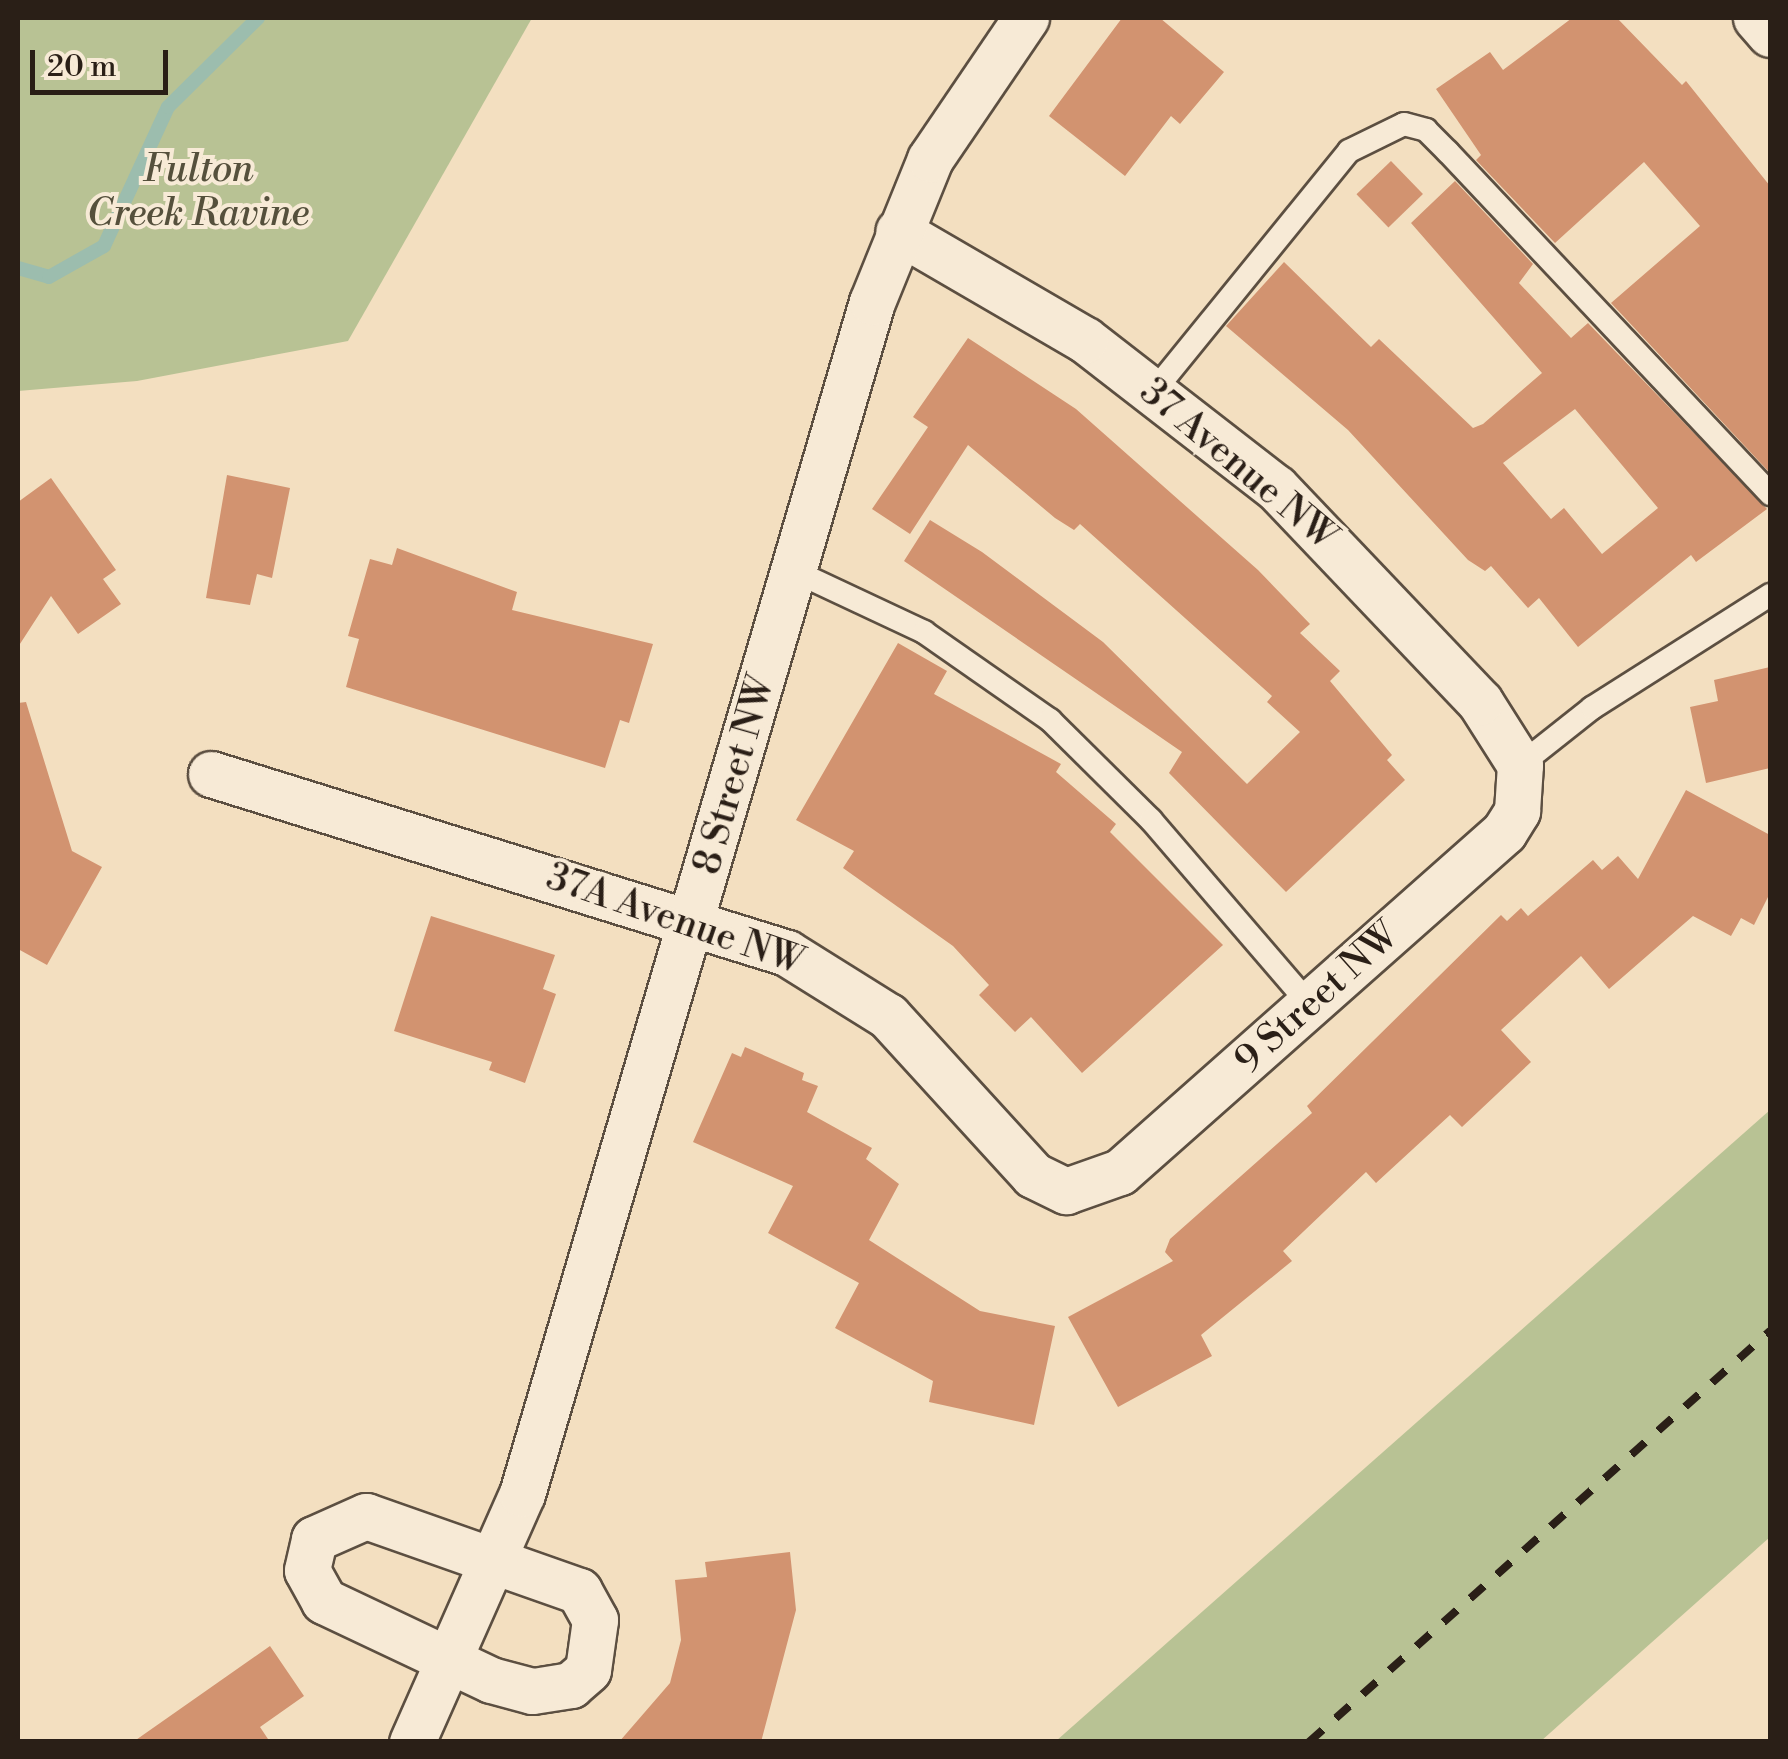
<!DOCTYPE html>
<style>
body{margin:0}
#map{position:relative;width:1788px;height:1759px;overflow:hidden;background:#f3dfc0;font-family:"Libre Bodoni",serif}
div>[style]{position:absolute}
.green>*{inset:0;background:#b8c294}
.stream>*{height:14px;margin:-7px;padding:0 7px;transform-origin:7px;border-radius:7px;background:#9cbdae}
.building>*{inset:0;background:#d29370;transform-origin:0 0}
.roads{filter:drop-shadow(2px 0 #5c4f41) drop-shadow(-2px 0 #5c4f41) drop-shadow(0 2px #5c4f41) drop-shadow(0 -2px #5c4f41)}
.lane>*{height:22px;margin:-11px;padding:0 11px;transform-origin:11px;border-radius:11px;background:#f7ead6}
.street>*{height:45px;margin:-22.5px;padding:0 22.5px;transform-origin:22.5px;border-radius:22.5px;background:#f7ead6}
.rail>*{height:8px;margin-top:-4px;transform-origin:0;background:repeating-linear-gradient(90deg,#2a1f17 0 18px,transparent 0 36px)}
span{translate:-50% -50%;white-space:nowrap;text-align:center;line-height:1.15;-webkit-text-stroke:8px #f7ead6;paint-order:stroke}
.park-label{font-size:38px;color:#55503c;font-style:italic}
.street-label{font-size:38px;color:#2a1f17}
.frame{position:absolute;inset:0;border:20px solid #2a1f17;pointer-events:none}
.scale{position:absolute;left:30px;top:50px;width:138px;height:45px;box-sizing:border-box;border:5px solid #2a1f17;border-top:0;padding-left:12px;font-size:30px;line-height:35px;white-space:nowrap;color:#2a1f17;-webkit-text-stroke:8px #f7ead6;paint-order:stroke}
</style>
<div id="map">
<div class="green">
<div style="clip-path:polygon(18px 18px,532px 18px,348px 341px,137px 381px,18px 391px)"></div>
<div style="clip-path:polygon(1770px 1110px,1770px 1537px,1541px 1741px,1056px 1741px)"></div>
</div>
<div class="stream">
<div style="left:18px;top:268px;width:32px;rotate:16deg"></div>
<div style="left:49px;top:277px;width:63px;rotate:-29.4deg"></div>
<div style="left:104px;top:246px;width:153px;rotate:-65.3deg"></div>
<div style="left:168px;top:107px;width:127px;rotate:-44.7deg"></div>
</div>
<div class="building">
<div style="clip-path:polygon(1122px 18px,1160px 18px,1224px 72px,1180px 124px,1171px 116px,1125px 176px,1049px 116px)"></div>
<div style="clip-path:polygon(1572px 18px,1617px 18px,1682px 85px,1686px 81px,1770px 186px,1770px 473px,1611px 303px,1700px 226px,1644px 162px,1555px 243px,1476px 160px,1481px 155px,1436px 89px,1490px 52px,1503px 70px)"></div>
<div style="left:1391px;top:161px;width:46px;height:48px;rotate:46deg"></div>
<div style="clip-path:polygon(evenodd,1455px 181px,1533px 264px,1519px 283px,1571px 338px,1588px 323px,1767px 509px,1696px 562px,1691px 555px,1578px 647px,1539px 598px,1528px 608px,1491px 566px,1485px 571px,1468px 560px,1348px 430px,1226px 326px,1284px 262px,1371px 347px,1379px 339px,1473px 428px,1483px 424px,1542px 373px,1411px 223px,1455px 181px,1575px 409px,1658px 508px,1602px 554px,1564px 508px,1551px 519px,1503px 463px,1575px 409px)"></div>
<div style="clip-path:polygon(968px 338px,1076px 409px,1258px 570px,1310px 624px,1300px 633px,1340px 671px,1330px 681px,1392px 755px,1387px 760px,1405px 780px,1286px 892px,1169px 773px,1182px 752px,904px 561px,930px 520px,982px 552px,1103px 642px,1247px 784px,1300px 732px,1267px 702px,1272px 696px,1080px 524px,1074px 530px,1055px 518px,968px 445px,910px 534px,872px 509px,928px 427px,913px 417px)"></div>
<div style="clip-path:polygon(227px 475px,290px 488px,272px 578px,257px 574px,250px 605px,206px 598px)"></div>
<div style="clip-path:polygon(51px 478px,116px 570px,103px 579px,121px 604px,78px 634px,51px 596px,18px 647px,18px 502px)"></div>
<div style="clip-path:polygon(397px 548px,517px 592px,512px 610px,653px 644px,629px 723px,620px 720px,605px 768px,346px 687px,359px 639px,348px 636px,370px 559px,392px 565px)"></div>
<div style="clip-path:polygon(898px 643px,947px 671px,934px 694px,1061px 764px,1056px 772px,1116px 824px,1110px 832px,1223px 945px,1082px 1073px,1031px 1017px,1015px 1032px,979px 995px,989px 985px,953px 946px,843px 868px,854px 851px,796px 820px)"></div>
<div style="clip-path:polygon(1770px 667px,1770px 768px,1706px 783px,1690px 707px,1718px 701px,1714px 680px)"></div>
<div style="clip-path:polygon(26px 702px,72px 851px,102px 867px,47px 965px,18px 949px,18px 703px)"></div>
<div style="clip-path:polygon(1686px 790px,1770px 835px,1770px 893px,1754px 925px,1741px 918px,1731px 936px,1693px 916px,1609px 989px,1581px 956px,1501px 1030px,1531px 1062px,1462px 1127px,1450px 1115px,1376px 1183px,1366px 1172px,1283px 1251px,1292px 1261px,1201px 1335px,1212px 1356px,1118px 1407px,1068px 1317px,1173px 1261px,1165px 1252px,1170px 1239px,1312px 1113px,1307px 1106px,1501px 915px,1507px 921px,1521px 908px,1528px 916px,1593px 860px,1602px 870px,1618px 856px,1638px 879px)"></div>
<div style="clip-path:polygon(431px 916px,555px 955px,543px 989px,556px 994px,525px 1083px,489px 1070px,492px 1062px,394px 1031px)"></div>
<div style="clip-path:polygon(745px 1047px,804px 1073px,802px 1080px,818px 1086px,807px 1112px,872px 1148px,866px 1159px,899px 1184px,869px 1240px,980px 1311px,1055px 1326px,1034px 1425px,929px 1402px,933px 1381px,835px 1328px,859px 1283px,768px 1233px,793px 1186px,693px 1142px,732px 1053px,741px 1057px)"></div>
<div style="clip-path:polygon(790px 1552px,796px 1610px,761px 1742px,619px 1742px,670px 1683px,681px 1640px,675px 1580px,707px 1577px,705px 1562px)"></div>
<div style="clip-path:polygon(270px 1646px,304px 1696px,260px 1727px,270px 1742px,133px 1742px)"></div>
</div>
<div class="roads">
<div class="lane">
<div style="left:1154px;top:391px;width:309px;rotate:-50.9deg"></div>
<div style="left:1349px;top:151px;width:61px;rotate:-26.1deg"></div>
<div style="left:1404px;top:124px;width:23px;rotate:15deg"></div>
<div style="left:1426px;top:130px;width:31px;rotate:45deg"></div>
<div style="left:1448px;top:152px;width:470px;rotate:46.7deg"></div>
<div style="left:794px;top:571px;width:144px;rotate:25.1deg"></div>
<div style="left:924px;top:632px;width:154px;rotate:34.9deg"></div>
<div style="left:1050px;top:720px;width:142px;rotate:44.7deg"></div>
<div style="left:1151px;top:820px;width:244px;rotate:49.3deg"></div>
<div style="left:1520px;top:765px;width:92px;rotate:-38.4deg"></div>
<div style="left:1592px;top:708px;width:211px;rotate:-32.4deg"></div>
</div>
<div class="street">
<div style="left:1756px;top:18px;width:21px;rotate:49deg"></div>
<div style="left:211px;top:774px;width:603px;rotate:17.26deg"></div>
<div style="left:787px;top:953px;width:119px;rotate:32deg"></div>
<div style="left:888px;top:1016px;width:215px;rotate:47.6deg"></div>
<div style="left:1033px;top:1175px;width:37px;rotate:26deg"></div>
<div style="left:1066px;top:1191px;width:57px;rotate:-19.4deg"></div>
<div style="left:1120px;top:1172px;width:513px;rotate:-41.52deg"></div>
<div style="left:1504px;top:832px;width:25px;rotate:-58deg"></div>
<div style="left:1517px;top:811px;width:46px;rotate:-86.3deg"></div>
<div style="left:1520px;top:765px;width:75px;rotate:-122.4deg"></div>
<div style="left:1480px;top:702px;width:296px;rotate:-133.6deg"></div>
<div style="left:1276px;top:488px;width:242px;rotate:-142.2deg"></div>
<div style="left:1085px;top:340px;width:216px;rotate:-149.8deg"></div>
<div style="left:366px;top:1516px;width:226px;rotate:19.4deg"></div>
<div style="left:579px;top:1591px;width:33px;rotate:61deg"></div>
<div style="left:595px;top:1620px;width:50px;rotate:98deg"></div>
<div style="left:588px;top:1670px;width:23px;rotate:139deg"></div>
<div style="left:571px;top:1685px;width:39px;rotate:171deg"></div>
<div style="left:532px;top:1691px;width:42px;rotate:-165deg"></div>
<div style="left:491px;top:1680px;width:185px;rotate:-154.7deg"></div>
<div style="left:324px;top:1601px;width:35px;rotate:-119deg"></div>
<div style="left:307px;top:1570px;width:32px;rotate:-77deg"></div>
<div style="left:314px;top:1539px;width:57px;rotate:-23.9deg"></div>
<div style="left:412px;top:1742px;width:271px;rotate:-66.1deg"></div>
<div style="left:522px;top:1494px;width:1242px;rotate:-73.64deg"></div>
<div style="left:872px;top:302px;width:154px;rotate:-67.9deg"></div>
<div style="left:930px;top:159px;width:171px;rotate:-55.8deg"></div>
</div>
</div>
<div class="rail">
<div style="left:1309px;top:1742px;width:618px;rotate:-41.72deg"></div>
</div>
<div class="park-label">
<span style="left:198px;top:192px">Fulton<br>Creek Ravine</span>
</div>
<div class="street-label">
<span style="left:1238px;top:465px;rotate:40deg">37 Avenue NW</span>
<span style="left:735px;top:775px;rotate:-74deg">8 Street NW</span>
<span style="left:675px;top:920px;rotate:19deg">37A Avenue NW</span>
<span style="left:1317px;top:998px;rotate:-42deg">9 Street NW</span>
</div>
<div class="frame"></div>
<div class="scale">20 m</div>
</div>
